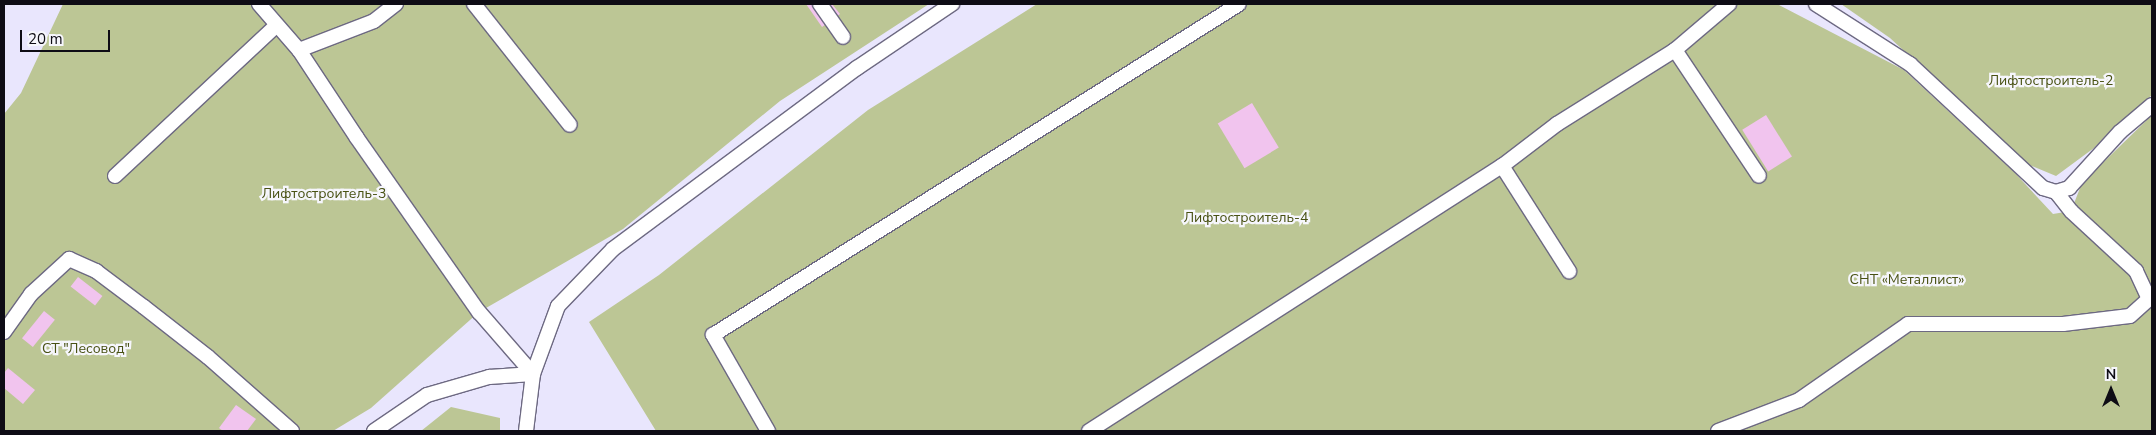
<!DOCTYPE html>
<meta charset="utf-8">
<style>
body{margin:0}
#map{position:relative;width:2156px;height:435px;overflow:hidden;background:#e9e6fd;font-family:"Nunito Sans",sans-serif}
div>[style]{position:absolute}
.green>*{inset:0;background:#bcc695}
.building>*{inset:0;background:#f1c4ee;transform-origin:0 0}
.roads{filter:drop-shadow(1px 0 #6d6982) drop-shadow(-1px 0 #6d6982) drop-shadow(0 1px #6d6982) drop-shadow(0 -1px #6d6982)}
.lane>*{height:14px;margin:-7px;padding:0 7px;transform-origin:7px;border-radius:7px;background:#fff}
span{translate:-50% -50%;white-space:nowrap;text-align:center;line-height:1.15;-webkit-text-stroke:4.5px #f6f6fc;paint-order:stroke}
.park-label{font-size:14px;color:#485113}
.frame{position:absolute;inset:0;border:5px solid #0e0c15;pointer-events:none}
.north{position:absolute;left:2086px;top:365px;width:50px;height:50px;-webkit-text-stroke:4px #f6f6fc;paint-order:stroke;rotate:0deg;font-size:14px;font-weight:700;line-height:20px;text-align:center;color:#0e0c15}
.north::after{content:'';display:block;margin:auto;width:18px;height:22px;background:#0e0c15;clip-path:polygon(50% 0,100% 100%,50% 72%,0 100%)}
.scale{position:absolute;left:20px;top:30px;width:90px;height:22px;box-sizing:border-box;border:2px solid #0e0c15;border-top:0;padding-left:6px;font-size:15px;line-height:18px;white-space:nowrap;color:#0e0c15;-webkit-text-stroke:4px #f6f6fc;paint-order:stroke}
</style>
<div id="map">
<div class="green">
<div style="clip-path:polygon(63px 4px,929px 4px,780px 101px,623px 229px,479px 312px,371px 408px,333px 431px,4px 431px,4px 114px,21px 93px)"></div>
<div style="clip-path:polygon(1037px 4px,1777px 4px,1904px 70px,2014px 172px,2053px 214px,2071px 211px,2082px 183px,2152px 115px,2152px 431px,656px 431px,589px 322px,659px 275px,868px 110px)"></div>
<div style="clip-path:polygon(1841px 4px,2152px 4px,2152px 95px,2115px 126px,2094px 148px,2056px 176px,2027px 164px,1890px 38px)"></div>
<div style="clip-path:polygon(451px 407px,500px 418px,500px 431px,421px 431px)"></div>
</div>
<div class="building">
<div style="clip-path:polygon(806px 4px,832px 4px,840px 14px,822px 27px)"></div>
<div style="left:1252px;top:103px;width:52px;height:40px;rotate:59deg"></div>
<div style="left:1766px;top:115px;width:49px;height:28px;rotate:58deg"></div>
<div style="left:78px;top:277px;width:31px;height:12px;rotate:38deg"></div>
<div style="left:44px;top:311px;width:14px;height:35px;rotate:39deg"></div>
<div style="clip-path:polygon(8px 368px,35px 390px,23px 404px,4px 388px,4px 373px)"></div>
<div style="clip-path:polygon(236px 405px,256px 419px,247px 431px,223px 431px,219px 428px)"></div>
</div>
<div class="roads">
<div class="lane">
<div style="left:259px;top:4px;width:61px;rotate:49deg"></div>
<div style="left:299px;top:50px;width:105px;rotate:56.6deg"></div>
<div style="left:357px;top:138px;width:213px;rotate:55deg"></div>
<div style="left:479px;top:312px;width:82px;rotate:48.9deg"></div>
<div style="left:474px;top:4px;width:154px;rotate:51.6deg"></div>
<div style="left:820px;top:4px;width:40px;rotate:55.1deg"></div>
<div style="left:1816px;top:4px;width:112px;rotate:32.6deg"></div>
<div style="left:1910px;top:64px;width:182px;rotate:43deg"></div>
<div style="left:2043px;top:188px;width:14px;rotate:17deg"></div>
<div style="left:2056px;top:192px;width:14px;rotate:-17deg"></div>
<div style="left:2069px;top:188px;width:76px;rotate:-47.7deg"></div>
<div style="left:2120px;top:132px;width:42px;rotate:-40.2deg"></div>
<div style="left:299px;top:50px;width:80px;rotate:-21.1deg"></div>
<div style="left:374px;top:21px;width:28px;rotate:-38deg"></div>
<div style="left:1675px;top:50px;width:151px;rotate:56.3deg"></div>
<div style="left:1502px;top:166px;width:125px;rotate:57.5deg"></div>
<div style="left:115px;top:176px;width:220px;rotate:-43deg"></div>
<div style="left:4px;top:332px;width:47px;rotate:-54.6deg"></div>
<div style="left:31px;top:294px;width:52px;rotate:-42.6deg"></div>
<div style="left:69px;top:259px;width:30px;rotate:24deg"></div>
<div style="left:96px;top:271px;width:60px;rotate:36.9deg"></div>
<div style="left:144px;top:307px;width:81px;rotate:38deg"></div>
<div style="left:208px;top:357px;width:112px;rotate:41.4deg"></div>
<div style="left:374px;top:431px;width:64px;rotate:-34.2deg"></div>
<div style="left:427px;top:395px;width:65px;rotate:-16.2deg"></div>
<div style="left:489px;top:377px;width:44px;rotate:-3.9deg"></div>
<div style="left:526px;top:431px;width:57px;rotate:-83deg"></div>
<div style="left:533px;top:374px;width:72px;rotate:-69.8deg"></div>
<div style="left:558px;top:306px;width:79px;rotate:-46deg"></div>
<div style="left:613px;top:249px;width:304px;rotate:-36.6deg"></div>
<div style="left:857px;top:68px;width:115px;rotate:-34deg"></div>
<div style="left:768px;top:431px;width:111px;rotate:-119.8deg"></div>
<div style="left:713px;top:335px;width:621px;rotate:-32.18deg"></div>
<div style="left:1089px;top:431px;width:491px;rotate:-32.7deg"></div>
<div style="left:1502px;top:166px;width:69px;rotate:-37.4deg"></div>
<div style="left:1557px;top:124px;width:139px;rotate:-32.1deg"></div>
<div style="left:1675px;top:50px;width:71px;rotate:-40.4deg"></div>
<div style="left:1718px;top:431px;width:87px;rotate:-20.9deg"></div>
<div style="left:1799px;top:400px;width:133px;rotate:-34.9deg"></div>
<div style="left:1908px;top:324px;width:155px"></div>
<div style="left:2063px;top:324px;width:67px;rotate:-6.8deg"></div>
<div style="left:2130px;top:316px;width:25px;rotate:-42deg"></div>
<div style="left:2149px;top:299px;width:31px;rotate:-115deg"></div>
<div style="left:2136px;top:271px;width:88px;rotate:-137.3deg"></div>
<div style="left:2071px;top:211px;width:24px;rotate:-128deg"></div>
</div>
</div>
<div class="park-label">
<span style="left:2051px;top:81px">Лифтостроитель-2</span>
<span style="left:324px;top:194px">Лифтостроитель-3</span>
<span style="left:1246px;top:218px">Лифтостроитель-4</span>
<span style="left:1907px;top:280px">СНТ «Металлист»</span>
<span style="left:86px;top:349px">СТ "Лесовод"</span>
</div>
<div class="frame"></div>
<div class="north">N</div>
<div class="scale">20 m</div>
</div>
